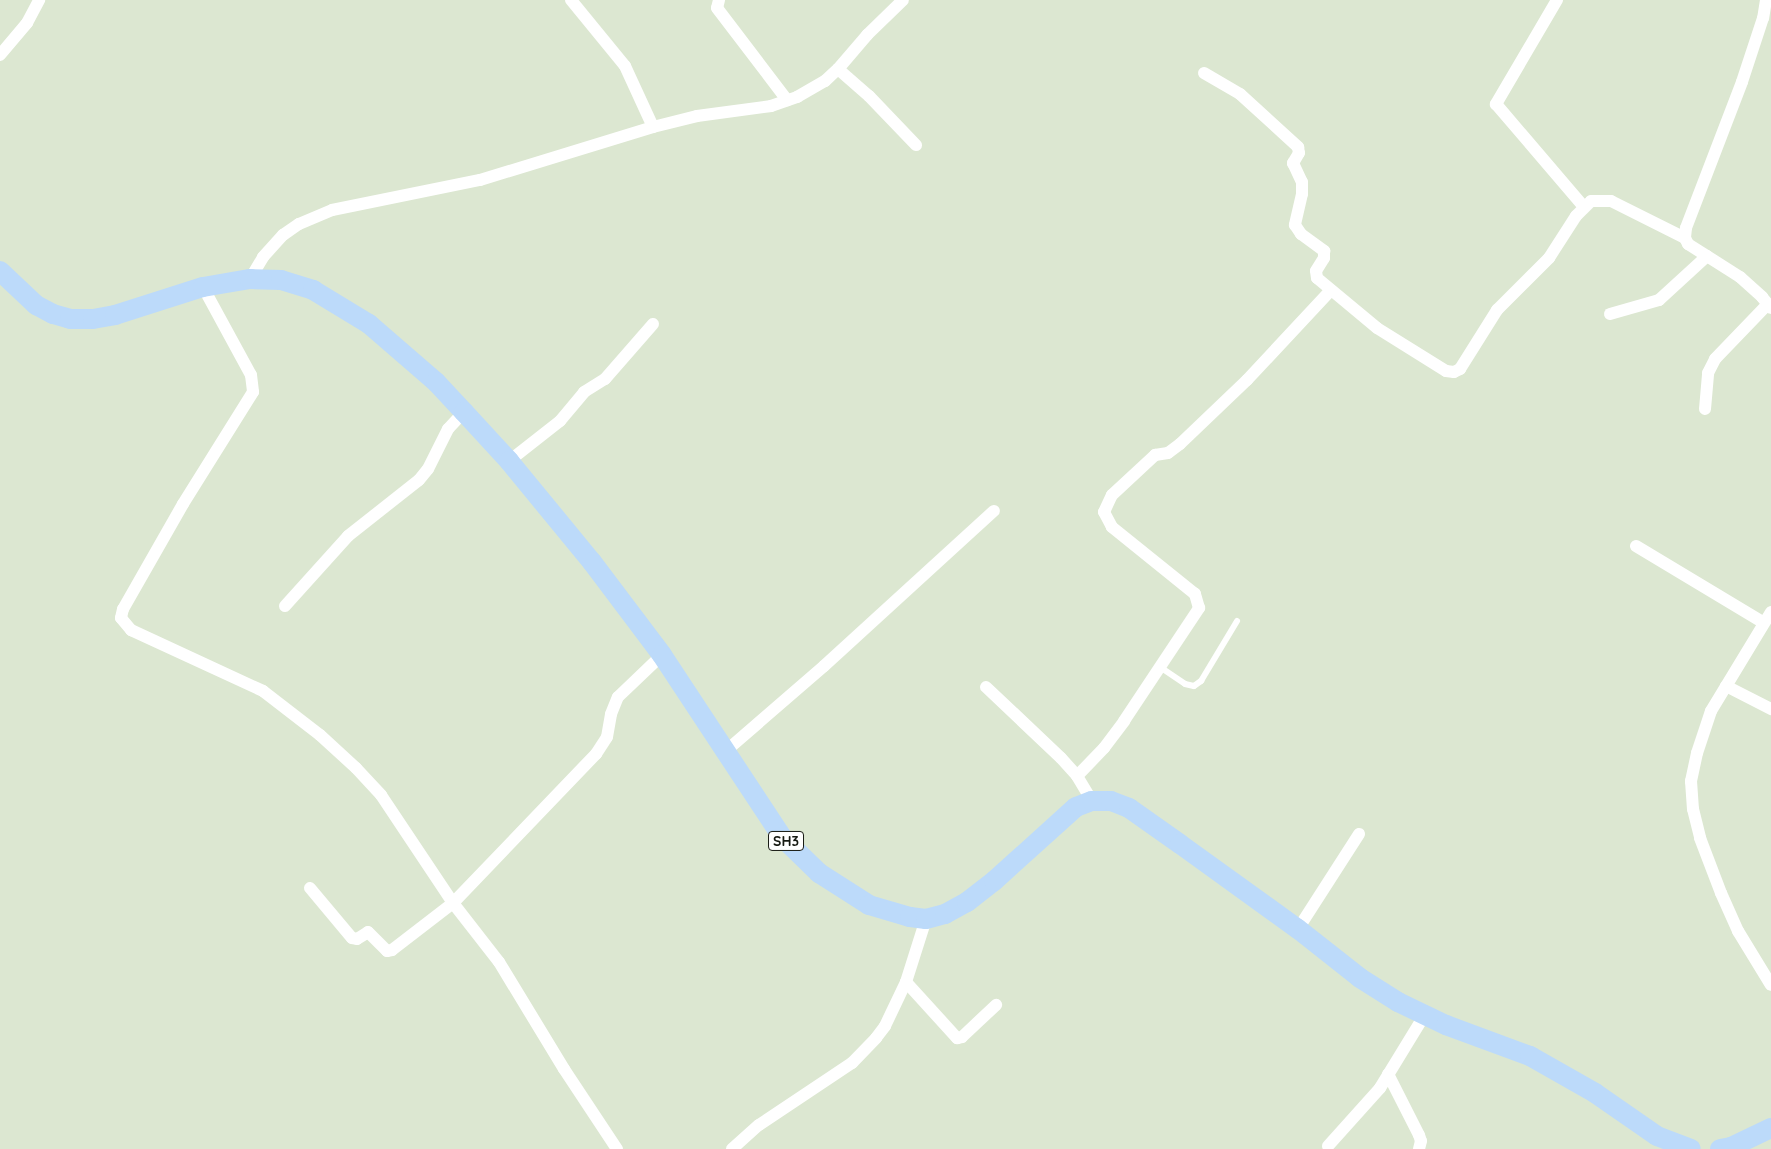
<!DOCTYPE html>
<style>
body{margin:0}
#map{position:relative;width:1771px;height:1149px;overflow:hidden;background:#dce7d1;font-family:Quicksand,sans-serif}
div>[style]{position:absolute}
.lane>*{height:6px;margin:-3px;padding:0 3px;transform-origin:3px;border-radius:3px;background:#fff}
.street>*{height:12px;margin:-6px;padding:0 6px;transform-origin:6px;border-radius:6px;background:#fff}
.primary>*{height:20px;margin:-10px;padding:0 10px;transform-origin:10px;border-radius:10px;background:#bcdafa}
span{translate:-50% -50%;white-space:nowrap;text-align:center;line-height:1.15;-webkit-text-stroke:5px #fff;paint-order:stroke}
.shield-label span{padding:1px 4px;background:#fff;border:1px solid;border-radius:4px;-webkit-text-stroke-width:0}
.shield-label{font-size:14px;color:#161912;font-weight:700}
</style>
<div id="map">
<div class="lane">
<div style="left:1160px;top:667px;width:30px;rotate:34deg"></div>
<div style="left:1185px;top:684px;width:9px;rotate:13deg"></div>
<div style="left:1194px;top:686px;width:9px;rotate:-36deg"></div>
<div style="left:1201px;top:681px;width:70px;rotate:-59deg"></div>
</div>
<div class="street">
<div style="left:571px;top:0;width:85px;rotate:50.7deg"></div>
<div style="left:625px;top:66px;width:67px;rotate:65.3deg"></div>
<div style="left:719px;top:0;width:8px;rotate:104deg"></div>
<div style="left:717px;top:8px;width:116px;rotate:52.7deg"></div>
<div style="left:1557px;top:0;width:121px;rotate:120.4deg"></div>
<div style="left:1496px;top:104px;width:135px;rotate:49.5deg"></div>
<div style="left:1766px;top:0;width:18px;rotate:99deg"></div>
<div style="left:1763px;top:18px;width:67px;rotate:108.2deg"></div>
<div style="left:1742px;top:82px;width:156px;rotate:111deg"></div>
<div style="left:1686px;top:228px;width:10px;rotate:96deg"></div>
<div style="left:1685px;top:238px;width:7px;rotate:63deg"></div>
<div style="left:1688px;top:244px;width:62px;rotate:32.4deg"></div>
<div style="left:1740px;top:277px;width:30px;rotate:42deg"></div>
<div style="left:1762px;top:297px;width:14px;rotate:51deg"></div>
<div style="left:0;top:55px;width:42px;rotate:-49.8deg"></div>
<div style="left:27px;top:23px;width:26px;rotate:-62deg"></div>
<div style="left:838px;top:69px;width:41px;rotate:41.1deg"></div>
<div style="left:869px;top:96px;width:68px;rotate:46.2deg"></div>
<div style="left:1204px;top:73px;width:42px;rotate:30.3deg"></div>
<div style="left:1240px;top:94px;width:79px;rotate:42.4deg"></div>
<div style="left:1298px;top:147px;width:6px;rotate:81deg"></div>
<div style="left:1299px;top:153px;width:12px;rotate:121deg"></div>
<div style="left:1293px;top:163px;width:21px;rotate:65deg"></div>
<div style="left:1302px;top:182px;width:12px;rotate:90deg"></div>
<div style="left:1302px;top:194px;width:32px;rotate:103deg"></div>
<div style="left:1295px;top:225px;width:11px;rotate:56deg"></div>
<div style="left:1301px;top:234px;width:29px;rotate:36deg"></div>
<div style="left:1324px;top:251px;width:7px;rotate:90deg"></div>
<div style="left:1324px;top:258px;width:15px;rotate:122deg"></div>
<div style="left:1316px;top:271px;width:7px;rotate:82deg"></div>
<div style="left:1317px;top:278px;width:78px;rotate:39.8deg"></div>
<div style="left:1377px;top:328px;width:81px;rotate:31.9deg"></div>
<div style="left:1446px;top:371px;width:8px;rotate:7deg"></div>
<div style="left:1454px;top:372px;width:7px;rotate:-27deg"></div>
<div style="left:1460px;top:369px;width:70px;rotate:-57.9deg"></div>
<div style="left:1497px;top:310px;width:74px;rotate:-45deg"></div>
<div style="left:1549px;top:258px;width:50px;rotate:-57.3deg"></div>
<div style="left:1576px;top:216px;width:21px;rotate:-45deg"></div>
<div style="left:1591px;top:201px;width:20px"></div>
<div style="left:1611px;top:201px;width:83px;rotate:26.6deg"></div>
<div style="left:250px;top:279px;width:26px;rotate:-59deg"></div>
<div style="left:263px;top:257px;width:30px;rotate:-48deg"></div>
<div style="left:283px;top:235px;width:19px;rotate:-35deg"></div>
<div style="left:299px;top:224px;width:36px;rotate:-23deg"></div>
<div style="left:332px;top:210px;width:151px;rotate:-11.5deg"></div>
<div style="left:480px;top:180px;width:181px;rotate:-17deg"></div>
<div style="left:653px;top:127px;width:45px;rotate:-14deg"></div>
<div style="left:697px;top:116px;width:75px;rotate:-7.7deg"></div>
<div style="left:771px;top:106px;width:28px;rotate:-19deg"></div>
<div style="left:797px;top:97px;width:32px;rotate:-30deg"></div>
<div style="left:825px;top:81px;width:18px;rotate:-43deg"></div>
<div style="left:838px;top:69px;width:45px;rotate:-49.5deg"></div>
<div style="left:867px;top:35px;width:50px;rotate:-44.2deg"></div>
<div style="left:203px;top:287px;width:100px;rotate:61.4deg"></div>
<div style="left:251px;top:375px;width:17px;rotate:83deg"></div>
<div style="left:253px;top:392px;width:132px;rotate:122deg"></div>
<div style="left:183px;top:504px;width:121px;rotate:119.7deg"></div>
<div style="left:123px;top:609px;width:9px;rotate:103deg"></div>
<div style="left:121px;top:618px;width:16px;rotate:50deg"></div>
<div style="left:131px;top:630px;width:145px;rotate:24.8deg"></div>
<div style="left:263px;top:691px;width:72px;rotate:37.7deg"></div>
<div style="left:320px;top:735px;width:49px;rotate:42.5deg"></div>
<div style="left:356px;top:768px;width:37px;rotate:47deg"></div>
<div style="left:381px;top:795px;width:130px;rotate:56.3deg"></div>
<div style="left:453px;top:903px;width:75px;rotate:52.1deg"></div>
<div style="left:499px;top:962px;width:125px;rotate:58.7deg"></div>
<div style="left:564px;top:1069px;width:96px;rotate:56.5deg"></div>
<div style="left:1610px;top:314px;width:51px;rotate:-15.9deg"></div>
<div style="left:1659px;top:300px;width:65px;rotate:-42.5deg"></div>
<div style="left:1705px;top:409px;width:36px;rotate:-85deg"></div>
<div style="left:1708px;top:373px;width:16px;rotate:-63deg"></div>
<div style="left:1715px;top:359px;width:76px;rotate:-46.1deg"></div>
<div style="left:509px;top:461px;width:65px;rotate:-38.1deg"></div>
<div style="left:560px;top:421px;width:38px;rotate:-50deg"></div>
<div style="left:584px;top:392px;width:25px;rotate:-32deg"></div>
<div style="left:605px;top:379px;width:73px;rotate:-48.9deg"></div>
<div style="left:1636px;top:546px;width:149px;rotate:31deg"></div>
<div style="left:285px;top:606px;width:94px;rotate:-48deg"></div>
<div style="left:348px;top:536px;width:90px;rotate:-38.3deg"></div>
<div style="left:419px;top:480px;width:14px;rotate:-51deg"></div>
<div style="left:428px;top:469px;width:45px;rotate:-63.4deg"></div>
<div style="left:448px;top:429px;width:23px;rotate:-47deg"></div>
<div style="left:1771px;top:612px;width:116px;rotate:121.2deg"></div>
<div style="left:1711px;top:711px;width:44px;rotate:108.4deg"></div>
<div style="left:1697px;top:753px;width:29px;rotate:102deg"></div>
<div style="left:1691px;top:781px;width:28px;rotate:86deg"></div>
<div style="left:1693px;top:809px;width:30px;rotate:76deg"></div>
<div style="left:1700px;top:838px;width:59px;rotate:69.1deg"></div>
<div style="left:1721px;top:893px;width:42px;rotate:65.9deg"></div>
<div style="left:1738px;top:931px;width:63px;rotate:58.6deg"></div>
<div style="left:1726px;top:686px;width:51px;rotate:27.1deg"></div>
<div style="left:986px;top:687px;width:103px;rotate:43.4deg"></div>
<div style="left:1061px;top:758px;width:24px;rotate:48deg"></div>
<div style="left:1077px;top:776px;width:29px;rotate:59deg"></div>
<div style="left:727px;top:750px;width:128px;rotate:-40.9deg"></div>
<div style="left:824px;top:666px;width:230px;rotate:-42.4deg"></div>
<div style="left:1077px;top:776px;width:39px;rotate:-46deg"></div>
<div style="left:1104px;top:748px;width:34px;rotate:-53deg"></div>
<div style="left:1124px;top:721px;width:136px;rotate:-56.4deg"></div>
<div style="left:1199px;top:608px;width:15px;rotate:-106deg"></div>
<div style="left:1195px;top:594px;width:107px;rotate:-141.1deg"></div>
<div style="left:1112px;top:527px;width:17px;rotate:-118deg"></div>
<div style="left:1104px;top:512px;width:19px;rotate:-65deg"></div>
<div style="left:1112px;top:495px;width:59px;rotate:-42.9deg"></div>
<div style="left:1155px;top:455px;width:13px;rotate:-9deg"></div>
<div style="left:1168px;top:453px;width:15px;rotate:-37deg"></div>
<div style="left:1180px;top:444px;width:93px;rotate:-43.7deg"></div>
<div style="left:1247px;top:380px;width:123px;rotate:-47deg"></div>
<div style="left:310px;top:888px;width:65px;rotate:50deg"></div>
<div style="left:352px;top:938px;width:5px;rotate:11deg"></div>
<div style="left:357px;top:939px;width:13px;rotate:-32deg"></div>
<div style="left:368px;top:932px;width:27px;rotate:45deg"></div>
<div style="left:387px;top:951px;width:5px;rotate:-11deg"></div>
<div style="left:392px;top:950px;width:77px;rotate:-37.6deg"></div>
<div style="left:453px;top:903px;width:207px;rotate:-46.2deg"></div>
<div style="left:596px;top:754px;width:20px;rotate:-57deg"></div>
<div style="left:607px;top:737px;width:23px;rotate:-80deg"></div>
<div style="left:611px;top:714px;width:18px;rotate:-68deg"></div>
<div style="left:618px;top:697px;width:61px;rotate:-43.7deg"></div>
<div style="left:1298px;top:929px;width:113px;rotate:-57.3deg"></div>
<div style="left:906px;top:982px;width:76px;rotate:47.7deg"></div>
<div style="left:957px;top:1038px;width:5px;rotate:-11deg"></div>
<div style="left:962px;top:1037px;width:47px;rotate:-43.3deg"></div>
<div style="left:1388px;top:1074px;width:68px;rotate:63.1deg"></div>
<div style="left:1419px;top:1135px;width:6px;rotate:72deg"></div>
<div style="left:1421px;top:1141px;width:8px;rotate:104deg"></div>
<div style="left:1328px;top:1146px;width:78px;rotate:-48.1deg"></div>
<div style="left:1380px;top:1088px;width:84px;rotate:-58.6deg"></div>
<div style="left:732px;top:1149px;width:36px;rotate:-42deg"></div>
<div style="left:759px;top:1125px;width:112px;rotate:-33.7deg"></div>
<div style="left:852px;top:1063px;width:35px;rotate:-46deg"></div>
<div style="left:876px;top:1038px;width:15px;rotate:-53deg"></div>
<div style="left:885px;top:1026px;width:49px;rotate:-64.5deg"></div>
<div style="left:906px;top:982px;width:66px;rotate:-72.4deg"></div>
</div>
<div class="primary">
<div style="left:0;top:271px;width:50px;rotate:43.4deg"></div>
<div style="left:36px;top:305px;width:19px;rotate:28deg"></div>
<div style="left:53px;top:314px;width:18px;rotate:16deg"></div>
<div style="left:70px;top:319px;width:23px"></div>
<div style="left:93px;top:319px;width:22px;rotate:-10deg"></div>
<div style="left:115px;top:315px;width:92px;rotate:-17.7deg"></div>
<div style="left:203px;top:287px;width:48px;rotate:-9.7deg"></div>
<div style="left:250px;top:279px;width:31px;rotate:2deg"></div>
<div style="left:281px;top:280px;width:34px;rotate:17deg"></div>
<div style="left:313px;top:290px;width:66px;rotate:31.3deg"></div>
<div style="left:369px;top:324px;width:89px;rotate:40.9deg"></div>
<div style="left:436px;top:382px;width:41px;rotate:47deg"></div>
<div style="left:464px;top:412px;width:67px;rotate:47.4deg"></div>
<div style="left:509px;top:461px;width:131px;rotate:50.6deg"></div>
<div style="left:592px;top:562px;width:116px;rotate:53deg"></div>
<div style="left:662px;top:655px;width:218px;rotate:56.6deg"></div>
<div style="left:782px;top:837px;width:52px;rotate:44.2deg"></div>
<div style="left:819px;top:873px;width:59px;rotate:32.6deg"></div>
<div style="left:869px;top:905px;width:43px;rotate:16.3deg"></div>
<div style="left:910px;top:917px;width:16px;rotate:7deg"></div>
<div style="left:926px;top:919px;width:20px;rotate:-15deg"></div>
<div style="left:945px;top:914px;width:25px;rotate:-29deg"></div>
<div style="left:967px;top:902px;width:34px;rotate:-38deg"></div>
<div style="left:994px;top:881px;width:110px;rotate:-42.1deg"></div>
<div style="left:1076px;top:807px;width:17px;rotate:-21deg"></div>
<div style="left:1092px;top:801px;width:19px"></div>
<div style="left:1111px;top:801px;width:19px;rotate:21deg"></div>
<div style="left:1129px;top:808px;width:62px;rotate:35.2deg"></div>
<div style="left:1180px;top:844px;width:145px;rotate:35.8deg"></div>
<div style="left:1298px;top:929px;width:79px;rotate:38.3deg"></div>
<div style="left:1360px;top:978px;width:45px;rotate:32.3deg"></div>
<div style="left:1398px;top:1002px;width:53px;rotate:25.6deg"></div>
<div style="left:1446px;top:1025px;width:90px;rotate:20.3deg"></div>
<div style="left:1530px;top:1056px;width:75px;rotate:29.6deg"></div>
<div style="left:1595px;top:1093px;width:75px;rotate:34.7deg"></div>
<div style="left:1657px;top:1136px;width:36px;rotate:21deg"></div>
<div style="left:1720px;top:1149px;width:11px;rotate:-10deg"></div>
<div style="left:1731px;top:1147px;width:44px;rotate:-25.4deg"></div>
</div>
<div class="shield-label">
<span style="left:786px;top:841px">SH3</span>
</div>
</div>
